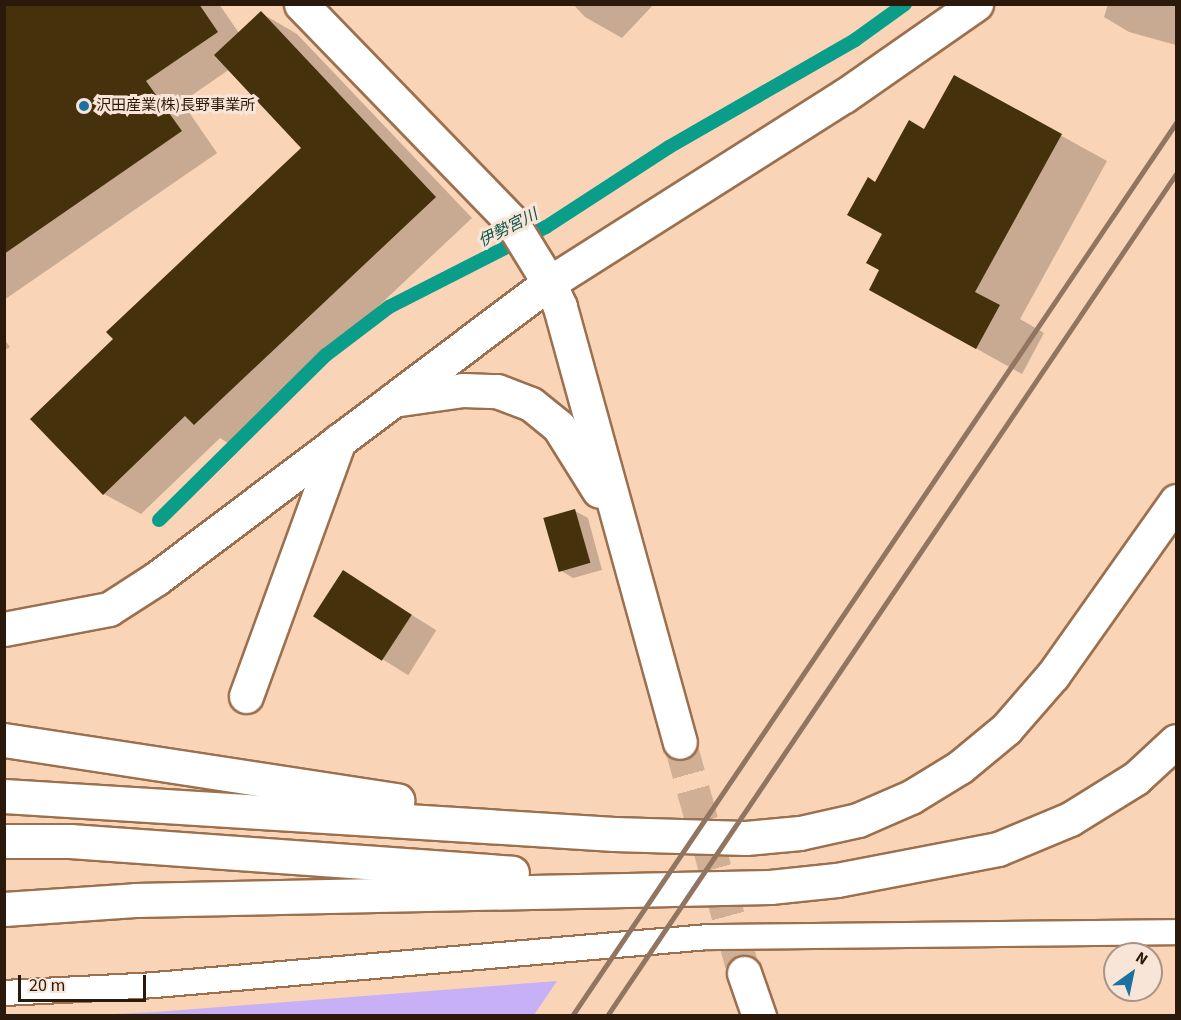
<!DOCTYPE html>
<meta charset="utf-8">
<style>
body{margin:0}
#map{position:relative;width:1181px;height:1020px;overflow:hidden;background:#fad4b7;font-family:"Source Sans 3","Noto Sans JP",sans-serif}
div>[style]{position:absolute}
.green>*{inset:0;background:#c8b0f7}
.shadow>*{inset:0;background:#0003;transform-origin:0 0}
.stream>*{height:14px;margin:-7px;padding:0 7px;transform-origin:7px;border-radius:7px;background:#0a9d89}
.building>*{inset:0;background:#45320d;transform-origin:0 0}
.street-tunnel>*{height:33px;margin-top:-16.5px;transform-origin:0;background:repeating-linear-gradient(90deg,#d1af95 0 33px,transparent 0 49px)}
.roads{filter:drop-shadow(2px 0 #9b704e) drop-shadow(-2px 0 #9b704e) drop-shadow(0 2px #9b704e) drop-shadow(0 -2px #9b704e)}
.lane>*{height:24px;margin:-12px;padding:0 12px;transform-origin:12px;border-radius:12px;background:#fff}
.street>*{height:33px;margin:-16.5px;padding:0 16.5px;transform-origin:16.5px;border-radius:16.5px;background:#fff}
.secondary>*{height:33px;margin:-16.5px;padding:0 16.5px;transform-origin:16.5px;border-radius:16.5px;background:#fff}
.highway>*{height:33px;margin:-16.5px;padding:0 16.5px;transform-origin:16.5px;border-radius:16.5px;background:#fff}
.rail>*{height:4.5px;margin:-2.25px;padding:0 2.25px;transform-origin:2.25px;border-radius:2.25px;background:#917560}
.dots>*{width:16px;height:16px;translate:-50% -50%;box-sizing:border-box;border:3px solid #f9e5d7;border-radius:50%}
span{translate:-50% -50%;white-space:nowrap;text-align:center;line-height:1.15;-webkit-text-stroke:6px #f9e5d7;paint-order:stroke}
.poi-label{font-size:15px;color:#2b1a0c}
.left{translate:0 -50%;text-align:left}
.water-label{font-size:16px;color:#0d5449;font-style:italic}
.frame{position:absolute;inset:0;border:6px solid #2b1a0c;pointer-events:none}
.north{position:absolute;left:1103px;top:942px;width:60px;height:60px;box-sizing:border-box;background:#f9e5d7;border:2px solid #a79486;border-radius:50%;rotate:33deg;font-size:16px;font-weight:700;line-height:24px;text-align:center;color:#2b1a0c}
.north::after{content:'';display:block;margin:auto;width:21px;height:27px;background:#1b71a1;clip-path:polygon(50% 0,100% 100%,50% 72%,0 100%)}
.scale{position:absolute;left:18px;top:975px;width:128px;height:27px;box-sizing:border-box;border:3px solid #2b1a0c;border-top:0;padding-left:8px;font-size:18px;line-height:21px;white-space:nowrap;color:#2b1a0c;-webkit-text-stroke:4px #f9e5d7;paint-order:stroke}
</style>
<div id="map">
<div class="green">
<div style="clip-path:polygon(557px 981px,534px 1015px,91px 1015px,156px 1012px)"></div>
</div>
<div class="shadow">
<div style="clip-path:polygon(4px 4px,219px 4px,239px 33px,261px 13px,297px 34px,472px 218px,231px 445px,220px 438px,141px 514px,104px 494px,115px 339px,303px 148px,230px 69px,182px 102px,217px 153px,4px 300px)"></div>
<div style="clip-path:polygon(573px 4px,654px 4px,622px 38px,585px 17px)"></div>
<div style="clip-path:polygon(1108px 4px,1176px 4px,1176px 45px,1129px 32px,1104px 17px)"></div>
<div style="clip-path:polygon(955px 77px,1107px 161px,1020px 319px,1044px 333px,1022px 374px,916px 315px,881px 270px,884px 234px,876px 184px,925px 131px)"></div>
<div style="clip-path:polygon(4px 339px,10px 347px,4px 351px)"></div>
<div style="clip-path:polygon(575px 511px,588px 518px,602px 570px,573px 578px,560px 570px)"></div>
<div style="left:343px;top:572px;width:110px;height:53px;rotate:32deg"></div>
</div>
<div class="stream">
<div style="left:159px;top:520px;width:235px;rotate:-44.7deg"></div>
<div style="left:326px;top:355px;width:79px;rotate:-37.3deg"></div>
<div style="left:389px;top:307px;width:176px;rotate:-27deg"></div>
<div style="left:546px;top:227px;width:147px;rotate:-33deg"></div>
<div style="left:669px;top:147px;width:215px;rotate:-29.9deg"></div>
<div style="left:855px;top:40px;width:62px;rotate:-35.8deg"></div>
</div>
<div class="building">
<div style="clip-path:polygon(4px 4px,199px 4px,218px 32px,146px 81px,182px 131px,4px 254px)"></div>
<div style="clip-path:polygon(261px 11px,436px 197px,194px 425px,185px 416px,103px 495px,30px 419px,113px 339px,106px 332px,301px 148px,214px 55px)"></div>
<div style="clip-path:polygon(954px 75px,1062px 134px,975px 292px,1000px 305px,976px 349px,869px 290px,879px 270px,866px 263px,882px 234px,847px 215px,868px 177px,875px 182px,909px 120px,924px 129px)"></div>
<div style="left:575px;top:509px;width:56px;height:33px;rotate:74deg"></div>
<div style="left:343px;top:570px;width:82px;height:55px;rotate:33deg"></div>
</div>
<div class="street-tunnel">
<div style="left:680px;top:742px;width:240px;rotate:74.5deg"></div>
</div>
<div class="roads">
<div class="lane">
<div style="left:4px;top:993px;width:151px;rotate:-3deg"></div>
<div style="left:155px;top:985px;width:555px;rotate:-4.96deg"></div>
<div style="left:708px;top:937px;width:468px;rotate:-0.6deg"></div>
</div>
<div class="street">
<div style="left:301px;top:4px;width:302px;rotate:45.9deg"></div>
<div style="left:511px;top:221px;width:73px;rotate:58.5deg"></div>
<div style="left:549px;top:283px;width:26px;rotate:65deg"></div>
<div style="left:560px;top:307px;width:451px;rotate:74.6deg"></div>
<div style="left:549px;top:283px;width:349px;rotate:-32.4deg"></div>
<div style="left:844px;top:96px;width:161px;rotate:-34.9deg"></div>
<div style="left:393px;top:400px;width:71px;rotate:-8.1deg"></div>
<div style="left:463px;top:390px;width:34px;rotate:2deg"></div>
<div style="left:497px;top:391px;width:36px;rotate:21deg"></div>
<div style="left:531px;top:404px;width:36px;rotate:39deg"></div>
<div style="left:559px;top:427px;width:75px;rotate:58deg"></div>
<div style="left:246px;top:696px;width:272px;rotate:-70deg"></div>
<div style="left:744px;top:973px;width:46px;rotate:70.8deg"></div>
</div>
<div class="secondary">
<div style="left:4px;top:629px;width:107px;rotate:-10.8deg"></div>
<div style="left:109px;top:609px;width:57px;rotate:-32.9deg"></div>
<div style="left:157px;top:578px;width:491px;rotate:-37deg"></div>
</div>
<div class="highway">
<div style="left:4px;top:740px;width:398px;rotate:8.7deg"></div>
<div style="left:4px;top:796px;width:611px;rotate:3.56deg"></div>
<div style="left:614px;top:834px;width:132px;rotate:1.7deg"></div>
<div style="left:746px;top:838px;width:54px;rotate:-5.3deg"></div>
<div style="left:800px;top:833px;width:59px;rotate:-12.6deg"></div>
<div style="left:858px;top:820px;width:58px;rotate:-23.5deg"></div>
<div style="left:911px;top:797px;width:57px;rotate:-31.5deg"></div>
<div style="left:960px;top:767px;width:60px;rotate:-39.6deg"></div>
<div style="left:1006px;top:729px;width:72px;rotate:-49deg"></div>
<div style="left:1053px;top:675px;width:213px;rotate:-54.7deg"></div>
<div style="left:4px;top:841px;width:66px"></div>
<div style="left:70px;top:841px;width:443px;rotate:4.1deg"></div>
<div style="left:4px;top:909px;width:131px;rotate:-3.9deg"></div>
<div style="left:135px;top:900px;width:635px;rotate:-1.17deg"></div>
<div style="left:770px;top:887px;width:67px;rotate:-6deg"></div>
<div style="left:837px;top:880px;width:164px;rotate:-10.9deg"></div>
<div style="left:998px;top:849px;width:78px;rotate:-22.6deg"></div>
<div style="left:1070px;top:819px;width:78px;rotate:-31.8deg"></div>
<div style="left:1136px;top:778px;width:54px;rotate:-42.8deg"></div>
</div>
</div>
<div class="rail">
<div style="left:572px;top:1016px;width:1078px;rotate:-55.93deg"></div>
<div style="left:607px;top:1016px;width:1016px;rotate:-55.95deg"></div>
</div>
<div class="dots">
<div style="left:84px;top:106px;background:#1b71a1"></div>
</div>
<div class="poi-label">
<span class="left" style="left:96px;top:106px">沢田産業(株)長野事業所</span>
</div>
<div class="water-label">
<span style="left:508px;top:228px;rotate:-27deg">伊勢宮川</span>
</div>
<div class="frame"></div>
<div class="north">N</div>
<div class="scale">20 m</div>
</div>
